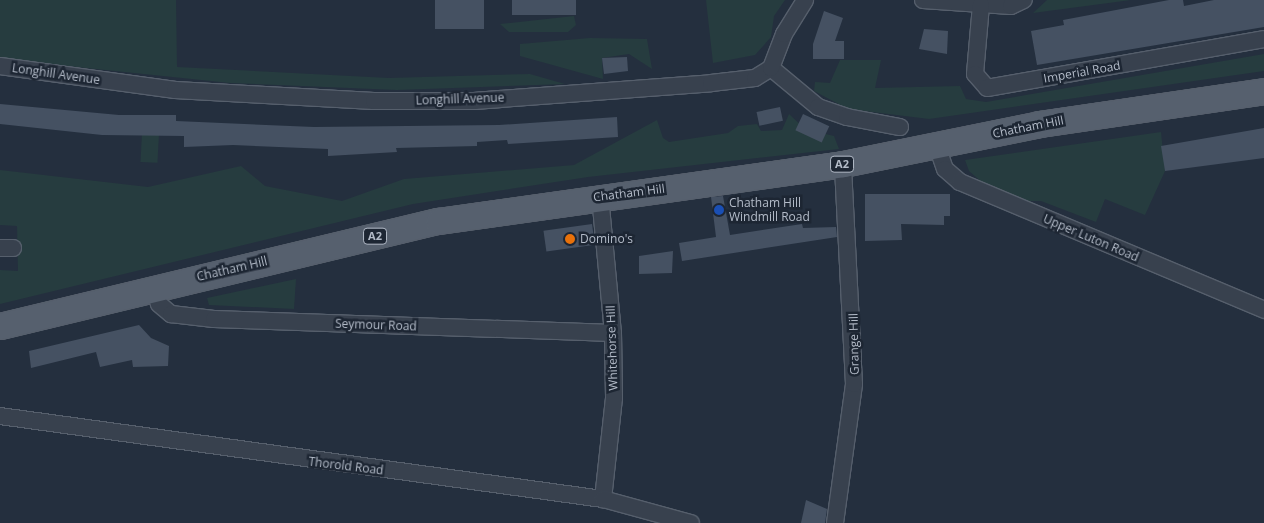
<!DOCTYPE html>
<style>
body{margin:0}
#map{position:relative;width:1264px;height:523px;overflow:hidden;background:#242f3e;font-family:"Open Sans",sans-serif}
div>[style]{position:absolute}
.green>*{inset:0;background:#263c3f;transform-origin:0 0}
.building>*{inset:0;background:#455162;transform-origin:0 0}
.roads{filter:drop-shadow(1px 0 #565f6c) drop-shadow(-1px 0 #565f6c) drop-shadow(0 1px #565f6c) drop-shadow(0 -1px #565f6c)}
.street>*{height:16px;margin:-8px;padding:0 8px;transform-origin:8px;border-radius:8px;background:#38414e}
.primary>*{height:25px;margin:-12.5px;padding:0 12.5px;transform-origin:12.5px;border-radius:12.5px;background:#56606e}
.dots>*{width:14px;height:14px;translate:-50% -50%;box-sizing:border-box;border:2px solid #1d2633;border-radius:50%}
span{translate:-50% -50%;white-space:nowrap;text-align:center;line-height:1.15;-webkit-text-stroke:5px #1d2633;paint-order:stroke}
.shield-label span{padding:1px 4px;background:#1d2633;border:1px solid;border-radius:4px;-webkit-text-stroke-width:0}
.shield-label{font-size:11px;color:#b4bcc9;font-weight:700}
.street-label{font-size:12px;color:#b4bcc9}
.poi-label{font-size:12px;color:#b4bcc9}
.left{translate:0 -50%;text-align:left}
</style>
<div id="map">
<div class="green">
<div style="clip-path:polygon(0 0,176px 0,177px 67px,389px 78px,530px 74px,565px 84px,397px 90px,230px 83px,0 59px)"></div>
<div style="clip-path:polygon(706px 0,785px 0,774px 16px,771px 37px,755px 55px,713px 63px)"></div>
<div style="clip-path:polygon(1047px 0,1131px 0,1033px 13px)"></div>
<div style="clip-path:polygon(574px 16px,576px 25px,568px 32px,509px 32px,500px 24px)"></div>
<div style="clip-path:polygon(590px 38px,647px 39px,652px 69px,629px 54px,602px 58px,603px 79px,520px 56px,520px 44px)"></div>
<div style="clip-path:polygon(1264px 54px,1264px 71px,929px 119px,848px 109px,814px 91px,815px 82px,830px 83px,840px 60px,881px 60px,875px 88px,960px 86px,966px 99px,986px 102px)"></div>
<div style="clip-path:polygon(789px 114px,805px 129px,834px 136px,839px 149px,588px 177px,413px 204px,0 304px,0 270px,18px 271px,17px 226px,0 225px,0 170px,148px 187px,241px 166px,265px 186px,342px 201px,404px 179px,574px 165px,657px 120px,663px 138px,669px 142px,728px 133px,738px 126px,757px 124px,761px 131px,782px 130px)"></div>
<div style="clip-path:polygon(1161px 132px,1165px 171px,1145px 215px,1105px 199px,1096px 222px,1041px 201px,1019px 201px,984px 184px,969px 171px,965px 160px)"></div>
<div style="left:142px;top:133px;width:17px;height:29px;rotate:3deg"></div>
<div style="clip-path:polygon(296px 279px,294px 309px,209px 305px,207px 298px)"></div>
</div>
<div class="building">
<div style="left:435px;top:0;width:49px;height:29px"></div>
<div style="left:512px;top:0;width:64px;height:15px"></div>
<div style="clip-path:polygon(1169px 0,1183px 0,1184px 6px,1214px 0,1264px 0,1264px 27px,1037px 65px,1031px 31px,1064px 25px,1063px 20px)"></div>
<div style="clip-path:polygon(824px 11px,843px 18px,835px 41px,844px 41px,844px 59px,813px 59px,813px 44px)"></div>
<div style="clip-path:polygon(924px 29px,948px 31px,947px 54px,919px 49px)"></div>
<div style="clip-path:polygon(627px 57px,628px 71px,604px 74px,602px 58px)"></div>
<div style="clip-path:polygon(0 104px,119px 115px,176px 115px,176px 121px,314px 127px,499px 125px,617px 117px,618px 137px,508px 144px,507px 140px,477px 142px,477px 146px,396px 148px,397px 152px,328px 156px,328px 149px,233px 145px,184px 147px,184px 136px,102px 135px,0 124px)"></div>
<div style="left:780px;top:107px;width:14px;height:24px;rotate:78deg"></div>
<div style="left:803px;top:114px;width:29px;height:18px;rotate:25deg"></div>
<div style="clip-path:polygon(1264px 128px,1264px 158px,1165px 171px,1161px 146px)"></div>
<div style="clip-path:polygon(865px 194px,950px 194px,950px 216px,944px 216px,944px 225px,901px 224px,902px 240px,865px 241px)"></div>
<div style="clip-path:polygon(723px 196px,730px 235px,802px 224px,803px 228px,836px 227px,837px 237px,682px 261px,679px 243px,716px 237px,711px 197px)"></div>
<div style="left:592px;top:224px;width:21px;height:49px;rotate:82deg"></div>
<div style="clip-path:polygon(673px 251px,672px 273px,639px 274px,639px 256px)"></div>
<div style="clip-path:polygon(139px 325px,151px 338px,169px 346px,168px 366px,133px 367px,132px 360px,100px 367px,96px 352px,31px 368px,29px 351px)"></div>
<div style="clip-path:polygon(806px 500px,827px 509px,825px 523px,801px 523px)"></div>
</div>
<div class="roads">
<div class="street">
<div style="left:923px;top:0;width:88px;rotate:3.9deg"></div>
<div style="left:1011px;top:6px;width:14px;rotate:-25deg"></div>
<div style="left:981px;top:5px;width:69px;rotate:95deg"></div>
<div style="left:975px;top:74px;width:18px;rotate:49deg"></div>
<div style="left:987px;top:88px;width:281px;rotate:-10deg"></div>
<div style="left:0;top:66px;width:177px;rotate:7.8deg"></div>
<div style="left:175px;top:90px;width:199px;rotate:3.2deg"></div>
<div style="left:374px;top:101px;width:100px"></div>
<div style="left:474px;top:101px;width:238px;rotate:-4.3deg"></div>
<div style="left:711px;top:83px;width:44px;rotate:-6.5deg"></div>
<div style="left:755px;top:78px;width:19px;rotate:-32deg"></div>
<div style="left:771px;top:68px;width:61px;rotate:39.7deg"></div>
<div style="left:818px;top:107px;width:31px;rotate:19deg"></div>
<div style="left:847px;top:117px;width:54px;rotate:10.7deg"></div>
<div style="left:771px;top:68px;width:36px;rotate:-69deg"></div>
<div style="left:784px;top:34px;width:40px;rotate:-58deg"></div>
<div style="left:937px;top:146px;width:24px;rotate:71deg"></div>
<div style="left:945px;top:169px;width:20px;rotate:41deg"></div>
<div style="left:960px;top:182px;width:330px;rotate:22.8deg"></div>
<div style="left:600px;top:196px;width:138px;rotate:84.6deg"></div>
<div style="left:613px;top:333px;width:65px;rotate:89.1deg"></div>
<div style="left:614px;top:398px;width:102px;rotate:96.2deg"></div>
<div style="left:0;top:248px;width:13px"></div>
<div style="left:153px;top:288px;width:17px;rotate:69deg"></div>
<div style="left:159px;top:304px;width:16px;rotate:40deg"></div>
<div style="left:171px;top:314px;width:43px;rotate:6.6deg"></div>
<div style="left:214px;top:319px;width:399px;rotate:2deg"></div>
<div style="left:0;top:416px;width:609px;rotate:7.84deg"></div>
<div style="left:603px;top:499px;width:91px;rotate:15.3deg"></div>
<div style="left:835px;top:523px;width:140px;rotate:-82.2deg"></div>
<div style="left:854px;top:384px;width:220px;rotate:-92.9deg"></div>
</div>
<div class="primary">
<div style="left:0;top:326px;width:451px;rotate:-13.5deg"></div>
<div style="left:439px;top:221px;width:408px;rotate:-8deg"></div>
<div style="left:843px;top:164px;width:200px;rotate:-11.5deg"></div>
<div style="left:1039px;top:124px;width:227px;rotate:-8.3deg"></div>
</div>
</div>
<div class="dots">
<div style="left:719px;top:210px;background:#1a4fb4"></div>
<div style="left:570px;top:239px;background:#e8710a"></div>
</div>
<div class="shield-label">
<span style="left:842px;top:164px">A2</span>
<span style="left:375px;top:236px">A2</span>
</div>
<div class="street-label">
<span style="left:1082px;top:72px;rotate:-10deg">Imperial Road</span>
<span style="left:56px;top:74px;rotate:8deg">Longhill Avenue</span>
<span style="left:460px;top:99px;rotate:-2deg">Longhill Avenue</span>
<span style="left:1028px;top:127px;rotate:-11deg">Chatham Hill</span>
<span style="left:629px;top:193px;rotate:-7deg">Chatham Hill</span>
<span style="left:1091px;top:238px;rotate:23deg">Upper Luton Road</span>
<span style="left:232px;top:269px;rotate:-13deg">Chatham Hill</span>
<span style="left:376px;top:325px;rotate:2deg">Seymour Road</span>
<span style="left:854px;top:344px;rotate:-91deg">Grange Hill</span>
<span style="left:612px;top:348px;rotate:-92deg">Whitehorse Hill</span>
<span style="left:346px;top:466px;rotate:7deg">Thorold Road</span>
</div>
<div class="poi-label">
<span class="left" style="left:729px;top:210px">Chatham Hill<br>Windmill Road</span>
<span class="left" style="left:580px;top:239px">Domino's</span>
</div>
</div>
